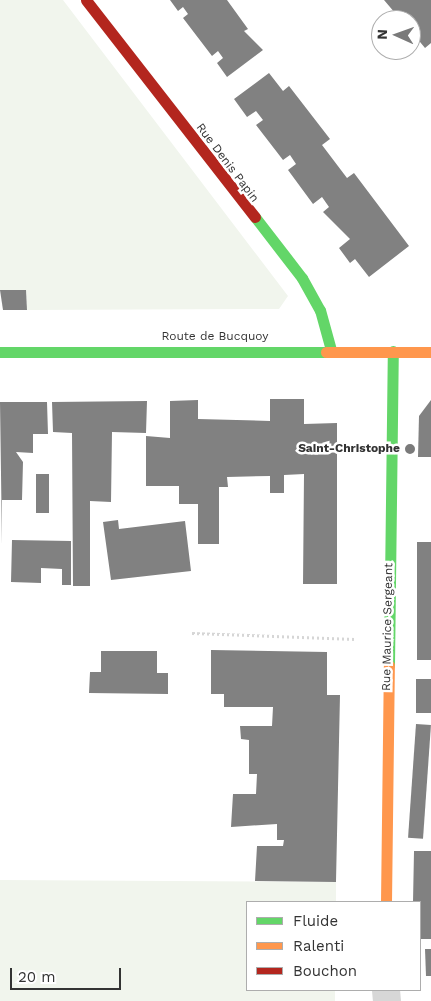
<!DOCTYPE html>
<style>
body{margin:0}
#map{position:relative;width:431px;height:1001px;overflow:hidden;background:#fff;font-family:"Work Sans",sans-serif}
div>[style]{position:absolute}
.green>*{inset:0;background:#f1f5ed}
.building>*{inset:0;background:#818181;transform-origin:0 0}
.path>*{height:3px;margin-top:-1.5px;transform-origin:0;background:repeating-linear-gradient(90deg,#d6d6d6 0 2.5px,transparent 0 5px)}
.street>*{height:28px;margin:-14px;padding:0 14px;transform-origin:14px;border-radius:14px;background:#d7d7d7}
.fast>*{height:11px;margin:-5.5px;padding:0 5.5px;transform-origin:5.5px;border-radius:5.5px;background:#63d668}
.slow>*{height:11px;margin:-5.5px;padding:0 5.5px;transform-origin:5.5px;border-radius:5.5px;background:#ff974d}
.jam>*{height:11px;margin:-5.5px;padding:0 5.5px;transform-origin:5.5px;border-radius:5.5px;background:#b3261e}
.dots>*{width:14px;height:14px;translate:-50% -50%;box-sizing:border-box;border:2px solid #fff;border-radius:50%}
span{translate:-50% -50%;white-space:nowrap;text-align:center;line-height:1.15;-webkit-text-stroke:5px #fff;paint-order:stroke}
.street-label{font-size:12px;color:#333}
.poi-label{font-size:12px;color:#333;font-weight:700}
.right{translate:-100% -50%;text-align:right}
.legend{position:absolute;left:246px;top:901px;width:175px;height:90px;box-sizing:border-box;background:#fff;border:1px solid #adadad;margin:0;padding:6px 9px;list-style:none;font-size:15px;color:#333}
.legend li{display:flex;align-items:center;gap:10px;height:25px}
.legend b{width:25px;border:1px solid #adadad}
.north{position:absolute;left:371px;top:10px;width:50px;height:50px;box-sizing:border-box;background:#fff;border:1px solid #adadad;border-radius:50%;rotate:272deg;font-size:14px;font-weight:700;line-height:20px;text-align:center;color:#333}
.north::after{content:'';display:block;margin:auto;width:18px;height:22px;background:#7a7a7a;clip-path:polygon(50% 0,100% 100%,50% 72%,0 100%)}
.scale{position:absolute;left:10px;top:968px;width:111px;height:22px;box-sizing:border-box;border:2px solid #333;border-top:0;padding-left:6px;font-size:15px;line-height:18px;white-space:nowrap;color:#333;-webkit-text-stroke:4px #fff;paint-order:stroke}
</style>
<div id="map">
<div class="green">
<div style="clip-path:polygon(0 0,63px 0,288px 296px,279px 309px,27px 310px,26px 290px,0 290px)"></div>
<div style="clip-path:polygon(0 880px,336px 882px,336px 902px,247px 902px,247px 990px,335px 990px,335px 1001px,0 1001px)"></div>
</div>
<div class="building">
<div style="clip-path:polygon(170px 0,227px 0,248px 29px,244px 31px,263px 50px,227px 77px,217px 63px,223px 58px,218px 51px,212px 56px,183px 18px,188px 14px,183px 7px,178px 11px)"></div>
<div style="clip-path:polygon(384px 0,431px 0,431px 43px,425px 48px,411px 31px,411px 20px,401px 20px)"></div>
<div style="clip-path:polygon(269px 73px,283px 91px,289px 86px,330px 139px,322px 145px,347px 178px,354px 173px,409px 246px,369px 277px,355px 259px,350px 263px,339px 248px,350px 239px,323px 212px,329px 207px,322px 197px,313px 204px,288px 170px,296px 164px,290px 155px,283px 160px,256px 125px,263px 120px,256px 111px,247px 117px,234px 99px)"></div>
<div style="clip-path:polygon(0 290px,26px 290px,27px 310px,3px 310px)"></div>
<div style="clip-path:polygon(270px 399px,304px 399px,304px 424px,337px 423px,337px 584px,303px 584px,304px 474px,284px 475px,284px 493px,270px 493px,270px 476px,227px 477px,228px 487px,219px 487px,219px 544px,198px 544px,198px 504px,179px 504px,179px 486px,146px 486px,146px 436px,170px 438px,170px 401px,198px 400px,198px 419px,270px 421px)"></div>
<div style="clip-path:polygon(431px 400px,431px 457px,418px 457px,419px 416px)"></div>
<div style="clip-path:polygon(147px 401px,146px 433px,112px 432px,111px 502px,90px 501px,90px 586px,73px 586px,72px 433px,53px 432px,52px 402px)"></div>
<div style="clip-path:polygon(0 402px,47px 402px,48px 434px,33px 434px,33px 453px,16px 452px,23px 462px,22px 500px,2px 500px,2px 546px)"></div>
<div style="left:36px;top:474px;width:13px;height:39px"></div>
<div style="clip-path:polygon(118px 520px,119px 529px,185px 521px,191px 571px,111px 580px,103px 522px)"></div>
<div style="clip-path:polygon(12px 540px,71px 541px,71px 585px,62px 585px,62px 569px,41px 568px,41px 583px,11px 582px)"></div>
<div style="left:417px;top:542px;width:14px;height:118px"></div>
<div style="clip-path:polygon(211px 650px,327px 652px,327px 695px,340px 695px,336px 882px,255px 881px,257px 846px,283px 846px,284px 840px,277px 840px,277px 824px,231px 827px,233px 794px,256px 794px,257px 774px,249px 774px,249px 740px,241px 739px,240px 726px,272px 726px,273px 707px,224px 707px,224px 694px,211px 694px)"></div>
<div style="clip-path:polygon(101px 651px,157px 651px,157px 673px,168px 673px,168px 694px,89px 693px,90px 672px,101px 672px)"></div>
<div style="left:416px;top:679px;width:15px;height:34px"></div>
<div style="left:416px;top:724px;width:15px;height:114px;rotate:4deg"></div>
<div style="clip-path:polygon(414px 851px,431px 851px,431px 939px,420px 939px,420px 902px,413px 902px)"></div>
<div style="clip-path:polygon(425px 949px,431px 949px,431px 976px,426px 976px)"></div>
</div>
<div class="path">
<div style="left:192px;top:633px;width:163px;rotate:2.1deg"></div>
</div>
<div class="street">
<div style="left:386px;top:990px;width:11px;rotate:85deg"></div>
</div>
<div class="fast">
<div style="left:255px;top:217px;width:77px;rotate:52.4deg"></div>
<div style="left:302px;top:278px;width:37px;rotate:61deg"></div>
<div style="left:320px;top:310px;width:41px;rotate:74.6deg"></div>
<div style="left:0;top:352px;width:326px"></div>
<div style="left:389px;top:665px;width:314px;rotate:-89.3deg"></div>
</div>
<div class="slow">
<div style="left:326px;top:352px;width:105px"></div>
<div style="left:386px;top:902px;width:237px;rotate:-89.3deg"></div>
</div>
<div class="jam">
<div style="left:86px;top:0;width:275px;rotate:52.1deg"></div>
</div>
<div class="dots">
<div style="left:410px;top:449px;background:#7a7a7a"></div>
</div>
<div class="street-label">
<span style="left:227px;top:163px;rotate:53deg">Rue Denis Papin</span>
<span style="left:215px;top:337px">Route de Bucquoy</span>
<span style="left:388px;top:627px;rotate:-89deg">Rue Maurice Sergeant</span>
</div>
<div class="poi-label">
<span class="right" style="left:400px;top:449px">Saint-Christophe</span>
</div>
<ul class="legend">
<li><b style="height:6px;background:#63d668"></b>Fluide</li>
<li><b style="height:6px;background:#ff974d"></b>Ralenti</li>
<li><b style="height:6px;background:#b3261e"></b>Bouchon</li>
</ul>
<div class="north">N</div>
<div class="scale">20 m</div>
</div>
